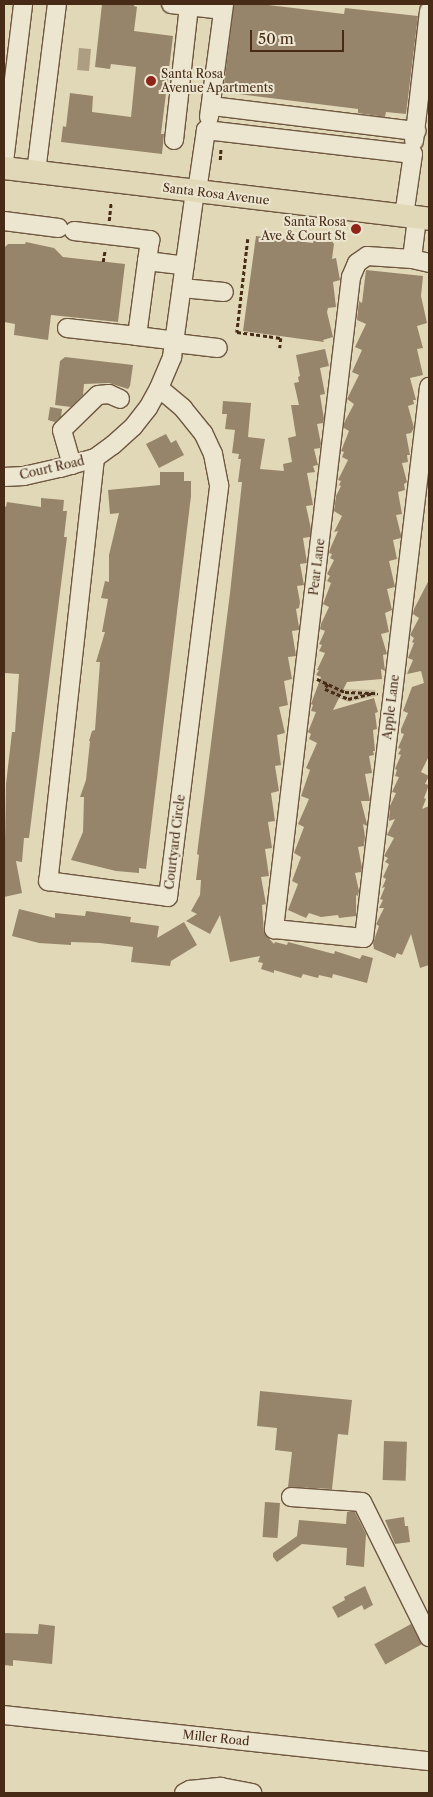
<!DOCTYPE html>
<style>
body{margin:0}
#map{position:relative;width:433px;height:1797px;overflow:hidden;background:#e1d8b8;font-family:"Libre Caslon Text",serif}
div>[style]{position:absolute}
.green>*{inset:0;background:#c7bb9d}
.water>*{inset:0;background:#ad9d81;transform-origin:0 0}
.building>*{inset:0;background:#97856b;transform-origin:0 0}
.path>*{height:2.5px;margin-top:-1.25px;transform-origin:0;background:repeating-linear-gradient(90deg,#472b17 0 4px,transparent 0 6.5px)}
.roads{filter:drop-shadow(1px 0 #6e563f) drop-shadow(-1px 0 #6e563f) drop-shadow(0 1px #6e563f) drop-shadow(0 -1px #6e563f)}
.minor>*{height:18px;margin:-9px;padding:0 9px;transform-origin:9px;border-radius:9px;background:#ece6d1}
.major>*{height:22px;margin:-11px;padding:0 11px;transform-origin:11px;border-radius:11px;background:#e1d8b8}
.dots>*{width:14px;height:14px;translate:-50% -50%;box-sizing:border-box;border:2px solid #ece6d1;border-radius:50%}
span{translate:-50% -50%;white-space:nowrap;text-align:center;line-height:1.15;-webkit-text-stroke:4px #ece6d1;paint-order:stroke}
.poi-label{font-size:12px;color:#472b17}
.left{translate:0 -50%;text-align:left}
.right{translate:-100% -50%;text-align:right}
.street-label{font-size:12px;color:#472b17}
.frame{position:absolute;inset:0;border:5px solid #472b17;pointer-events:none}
.scale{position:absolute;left:250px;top:30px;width:94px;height:22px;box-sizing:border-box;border:2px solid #472b17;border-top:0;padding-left:6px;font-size:15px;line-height:18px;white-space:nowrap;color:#472b17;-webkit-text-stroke:4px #ece6d1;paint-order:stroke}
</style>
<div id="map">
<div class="green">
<div style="clip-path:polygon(326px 681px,344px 689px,375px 690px,377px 696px,348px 702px,322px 691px)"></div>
</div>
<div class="water">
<div style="left:79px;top:48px;width:12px;height:22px;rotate:5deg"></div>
</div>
<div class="building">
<div style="clip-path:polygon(102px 4px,134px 4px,134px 6px,137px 7px,134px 31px,173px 36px,161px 134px,164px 134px,162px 154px,61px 142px,63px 126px,66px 127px,70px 93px,93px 96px,92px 112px,131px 117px,136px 67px,111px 64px,110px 69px,95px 67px)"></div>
<div style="clip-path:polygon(234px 4px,260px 4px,344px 14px,345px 8px,418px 16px,406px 114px,386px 112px,385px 117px,358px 113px,358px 109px,223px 92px)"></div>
<div style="clip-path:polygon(256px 236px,313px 243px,313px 238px,330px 239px,334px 244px,332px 259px,336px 258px,340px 280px,333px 282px,336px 307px,328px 308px,327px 312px,333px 337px,323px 340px,324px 342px,243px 331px)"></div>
<div style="clip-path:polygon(26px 242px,54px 248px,63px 257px,125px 264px,118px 322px,51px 315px,48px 340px,14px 335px,15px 324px,4px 322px,4px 248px,8px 244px,25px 244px)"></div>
<div style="clip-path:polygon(366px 270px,423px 276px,421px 296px,427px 323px,417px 326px,423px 348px,417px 349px,423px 375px,410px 378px,416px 400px,413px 400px,414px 404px,408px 406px,414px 428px,411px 433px,406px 434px,410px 455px,407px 455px,408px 462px,402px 463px,407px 482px,404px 484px,405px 490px,398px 492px,402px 514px,396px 515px,401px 535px,401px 538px,393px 540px,397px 559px,389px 561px,395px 587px,387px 589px,392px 610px,385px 613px,389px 632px,381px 634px,387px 654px,383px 655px,385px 671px,381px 669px,382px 679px,347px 682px,333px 710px,374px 698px,378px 712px,375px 713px,377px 729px,373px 730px,375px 751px,373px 751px,374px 755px,369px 756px,372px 773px,365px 774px,370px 801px,361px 801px,367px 824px,367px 826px,363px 824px,365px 836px,364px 846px,358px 847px,362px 868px,361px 872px,355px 873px,359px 891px,358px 896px,356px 895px,356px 916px,339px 918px,338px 915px,321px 917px,309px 913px,306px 918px,288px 910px,298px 884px,292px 881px,301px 857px,294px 853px,304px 827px,298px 824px,309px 799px,301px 796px,310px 770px,306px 768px,317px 743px,309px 739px,311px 734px,308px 732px,316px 712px,311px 711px,313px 705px,311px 704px,321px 677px,316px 675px,319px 670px,317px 670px,325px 653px,319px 651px,322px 645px,319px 644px,325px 631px,320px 629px,321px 624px,329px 607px,323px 604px,331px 583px,327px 581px,330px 576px,327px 574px,334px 560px,330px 558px,332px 554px,329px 553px,330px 549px,338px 531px,334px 532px,342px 516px,334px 511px,336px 496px,341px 486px,339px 485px,341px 481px,338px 480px,348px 460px,342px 457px,344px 452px,341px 451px,349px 431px,344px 428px,344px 423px,354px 404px,347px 399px,359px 375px,352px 372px,362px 350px,355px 347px,366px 324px,357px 320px,359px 301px,362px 303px)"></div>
<div style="clip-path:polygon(325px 349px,329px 366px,320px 368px,325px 394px,320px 395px,324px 419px,323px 423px,317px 424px,321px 444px,320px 448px,314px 449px,318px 465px,313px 466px,315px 472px,307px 473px,313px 505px,306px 506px,311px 529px,310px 537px,303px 538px,307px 563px,300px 564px,304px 585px,297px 586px,300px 602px,299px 608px,296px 609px,299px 627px,299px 630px,292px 631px,296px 656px,288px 657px,292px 679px,284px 681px,288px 705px,279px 707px,285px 733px,277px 735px,281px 765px,275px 766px,279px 791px,271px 793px,275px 821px,268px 822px,272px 848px,265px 849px,269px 876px,261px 877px,266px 904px,262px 905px,264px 933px,274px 944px,275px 942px,287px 945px,288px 942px,334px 954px,335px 951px,360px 959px,362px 955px,373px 958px,367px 983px,333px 974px,332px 978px,319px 975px,318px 978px,303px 974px,301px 978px,274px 970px,274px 973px,261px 969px,263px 963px,258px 962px,260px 956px,230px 962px,220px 915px,210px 934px,186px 921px,197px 914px,191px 911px,200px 895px,201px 880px,196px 880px,199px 855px,197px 854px,230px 593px,242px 482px,238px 482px,241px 459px,238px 459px,239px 454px,232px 453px,235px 430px,225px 429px,227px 414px,222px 414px,223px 401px,251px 403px,248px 437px,265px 439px,260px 469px,284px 471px,283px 464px,292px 462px,288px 438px,296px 436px,291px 405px,299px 405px,294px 383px,299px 382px,298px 377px,300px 376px,296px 355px)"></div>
<div style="clip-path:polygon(65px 357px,133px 365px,130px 386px,128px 389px,109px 383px,84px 384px,83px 395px,71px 407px,55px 405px,60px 361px)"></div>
<div style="clip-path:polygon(50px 407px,62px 409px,61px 417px,55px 422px,48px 420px)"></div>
<div style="clip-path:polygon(166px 434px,171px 443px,176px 440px,184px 455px,159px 468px,146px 444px)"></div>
<div style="clip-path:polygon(160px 472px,184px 472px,184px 481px,191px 481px,191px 496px,146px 869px,139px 868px,139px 873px,116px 871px,71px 860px,83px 832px,84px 797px,80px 797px,86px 780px,90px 741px,89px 741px,92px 731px,95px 730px,100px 662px,96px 662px,105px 632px,102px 632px,108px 599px,101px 598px,105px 581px,109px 582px,109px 555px,119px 513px,110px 514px,108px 490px,160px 485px)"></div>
<div style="clip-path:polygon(41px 498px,64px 500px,63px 511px,67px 511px,64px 537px,67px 537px,29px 838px,24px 838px,22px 862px,16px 861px,22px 893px,4px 897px,6px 784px,12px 732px,15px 732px,19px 674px,4px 673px,4px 506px,6px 507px,7px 502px,41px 507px)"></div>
<div style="clip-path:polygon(429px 580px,429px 756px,421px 772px,429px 776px,425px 784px,429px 785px,424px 798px,426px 799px,422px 809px,429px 806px,429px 965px,420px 968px,411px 934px,402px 955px,397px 953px,395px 958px,374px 949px,373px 943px,379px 926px,376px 924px,384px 908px,379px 908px,383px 900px,380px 899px,385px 887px,382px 888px,386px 879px,383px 877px,389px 864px,385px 862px,388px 858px,384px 856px,394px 838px,387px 835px,395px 819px,389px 821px,390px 806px,396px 793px,392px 792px,399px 777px,395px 776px,397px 770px,395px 769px,401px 755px,398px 754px,401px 749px,398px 748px,404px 734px,401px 733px,401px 729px,408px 713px,403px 711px,412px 687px,424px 683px,421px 671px,407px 674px,413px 660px,408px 658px,414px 643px,412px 642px,414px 638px,410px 635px,419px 618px,413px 614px,414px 609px)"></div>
<div style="clip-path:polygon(19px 909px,55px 918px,55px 913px,85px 916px,86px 911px,131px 917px,130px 922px,159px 926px,157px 938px,184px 922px,197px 945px,171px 961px,170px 966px,131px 962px,133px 947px,100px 943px,71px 942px,71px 945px,39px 943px,12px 936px)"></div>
<div style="clip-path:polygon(260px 1391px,352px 1400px,348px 1435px,338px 1434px,332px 1489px,288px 1487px,292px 1452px,275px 1450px,277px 1428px,257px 1426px)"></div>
<div style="left:384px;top:1441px;width:23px;height:39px;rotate:2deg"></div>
<div style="left:265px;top:1502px;width:15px;height:35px;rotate:4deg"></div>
<div style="clip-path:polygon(347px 1512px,355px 1512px,366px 1534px,364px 1567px,346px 1565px,347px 1548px,302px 1544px,277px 1562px,273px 1557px,273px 1553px,297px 1536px,299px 1520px,346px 1524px)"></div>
<div style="clip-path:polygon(404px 1517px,405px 1526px,408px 1526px,410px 1542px,395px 1544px,385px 1520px)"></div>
<div style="clip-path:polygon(365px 1586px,373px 1605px,364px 1610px,362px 1605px,338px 1618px,332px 1607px,345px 1600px,344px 1597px)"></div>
<div style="clip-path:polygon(39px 1624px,55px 1626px,52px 1664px,13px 1660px,13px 1666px,4px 1665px,4px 1633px,38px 1634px)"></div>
<div style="left:411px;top:1624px;width:23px;height:42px;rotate:61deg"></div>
</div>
<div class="path">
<div style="left:220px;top:160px;width:13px;rotate:-86deg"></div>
<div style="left:109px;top:221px;width:18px;rotate:-84deg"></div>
<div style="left:248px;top:239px;width:94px;rotate:96.7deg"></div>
<div style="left:237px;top:332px;width:44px;rotate:7.8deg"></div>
<div style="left:281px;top:338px;width:10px;rotate:96deg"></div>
<div style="left:103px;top:262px;width:13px;rotate:-81deg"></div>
<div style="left:317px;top:679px;width:31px;rotate:25deg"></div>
<div style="left:345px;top:692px;width:33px;rotate:2deg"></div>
<div style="left:328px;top:684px;width:6px;rotate:121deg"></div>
<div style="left:325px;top:689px;width:25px;rotate:23deg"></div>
<div style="left:348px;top:699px;width:26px;rotate:-13deg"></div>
</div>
<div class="roads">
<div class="minor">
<div style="left:171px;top:4px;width:52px;rotate:6.6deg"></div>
<div style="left:212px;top:106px;width:206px;rotate:7deg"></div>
<div style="left:209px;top:117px;width:114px;rotate:-82.4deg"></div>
<div style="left:174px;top:140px;width:135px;rotate:-83.6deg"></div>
<div style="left:414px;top:141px;width:131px;rotate:-83.4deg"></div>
<div style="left:4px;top:162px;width:159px;rotate:-83.1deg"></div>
<div style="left:36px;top:172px;width:169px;rotate:-82.9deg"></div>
<div style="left:197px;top:191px;width:62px;rotate:-81.6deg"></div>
<div style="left:206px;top:130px;width:208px;rotate:6.6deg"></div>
<div style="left:413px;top:154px;width:63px;rotate:98.3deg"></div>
<div style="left:417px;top:218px;width:41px;rotate:97deg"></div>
<div style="left:412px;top:259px;width:17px;rotate:13deg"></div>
<div style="left:4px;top:221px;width:55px;rotate:7.3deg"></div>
<div style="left:74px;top:231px;width:77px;rotate:6.8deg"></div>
<div style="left:150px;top:240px;width:21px;rotate:98deg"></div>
<div style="left:147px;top:261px;width:38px;rotate:7deg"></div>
<div style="left:412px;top:259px;width:45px;rotate:-176.2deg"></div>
<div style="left:367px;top:256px;width:12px;rotate:145deg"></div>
<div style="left:357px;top:263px;width:15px;rotate:113deg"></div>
<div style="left:351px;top:277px;width:657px;rotate:96.74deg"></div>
<div style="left:274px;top:929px;width:90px;rotate:5.7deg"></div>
<div style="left:364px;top:938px;width:555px;rotate:-83.27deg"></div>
<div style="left:182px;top:288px;width:42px;rotate:5.4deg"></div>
<div style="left:67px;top:328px;width:70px;rotate:6.5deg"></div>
<div style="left:137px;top:336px;width:76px;rotate:-82.4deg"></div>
<div style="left:137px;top:336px;width:38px;rotate:7deg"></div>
<div style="left:175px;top:343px;width:43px;rotate:6.6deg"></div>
<div style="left:95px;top:458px;width:426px;rotate:96.3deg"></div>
<div style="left:48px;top:881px;width:121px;rotate:7.6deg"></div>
<div style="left:168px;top:897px;width:415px;rotate:-82.9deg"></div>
<div style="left:219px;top:485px;width:32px;rotate:-101deg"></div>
<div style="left:213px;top:454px;width:23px;rotate:-115deg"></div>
<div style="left:203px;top:433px;width:32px;rotate:-129deg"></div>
<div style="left:183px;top:408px;width:31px;rotate:-140deg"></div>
<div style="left:72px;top:465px;width:36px;rotate:-106deg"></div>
<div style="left:62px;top:430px;width:50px;rotate:-44.2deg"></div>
<div style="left:98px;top:395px;width:11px;rotate:-5deg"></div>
<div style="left:109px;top:394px;width:12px;rotate:24deg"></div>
<div style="left:4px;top:477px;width:20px;rotate:-3deg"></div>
<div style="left:24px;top:476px;width:37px;rotate:-13deg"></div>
<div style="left:60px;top:468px;width:36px;rotate:-16deg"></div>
<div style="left:95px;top:458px;width:22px;rotate:-36deg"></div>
<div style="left:113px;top:445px;width:27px;rotate:-42deg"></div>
<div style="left:133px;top:427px;width:24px;rotate:-52deg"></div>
<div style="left:148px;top:408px;width:23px;rotate:-61deg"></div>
<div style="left:159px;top:388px;width:34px;rotate:-67deg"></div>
<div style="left:172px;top:357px;width:168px;rotate:-82.1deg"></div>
<div style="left:291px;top:1497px;width:71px;rotate:4deg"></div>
<div style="left:362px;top:1502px;width:151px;rotate:63.6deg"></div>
<div style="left:4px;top:1715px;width:427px;rotate:6.2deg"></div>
<div style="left:184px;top:1793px;width:7px;rotate:-27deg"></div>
<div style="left:190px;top:1790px;width:31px;rotate:-6deg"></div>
<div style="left:221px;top:1787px;width:32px;rotate:11deg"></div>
</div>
<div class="major">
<div style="left:4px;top:168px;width:428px;rotate:6.8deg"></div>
</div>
</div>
<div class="dots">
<div style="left:151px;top:81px;background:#8f2418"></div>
<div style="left:356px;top:229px;background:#8f2418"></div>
</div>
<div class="poi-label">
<span class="left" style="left:161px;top:81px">Santa Rosa<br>Avenue Apartments</span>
<span class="right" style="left:346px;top:229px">Santa Rosa<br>Ave &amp; Court St</span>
</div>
<div class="street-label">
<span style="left:216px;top:194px;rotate:7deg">Santa Rosa Avenue</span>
<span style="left:52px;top:468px;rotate:-13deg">Court Road</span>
<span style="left:317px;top:567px;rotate:-83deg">Pear Lane</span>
<span style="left:391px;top:707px;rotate:-83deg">Apple Lane</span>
<span style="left:175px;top:842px;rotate:-83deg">Courtyard Circle</span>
<span style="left:216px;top:1738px;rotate:6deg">Miller Road</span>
</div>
<div class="frame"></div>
<div class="scale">50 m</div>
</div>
